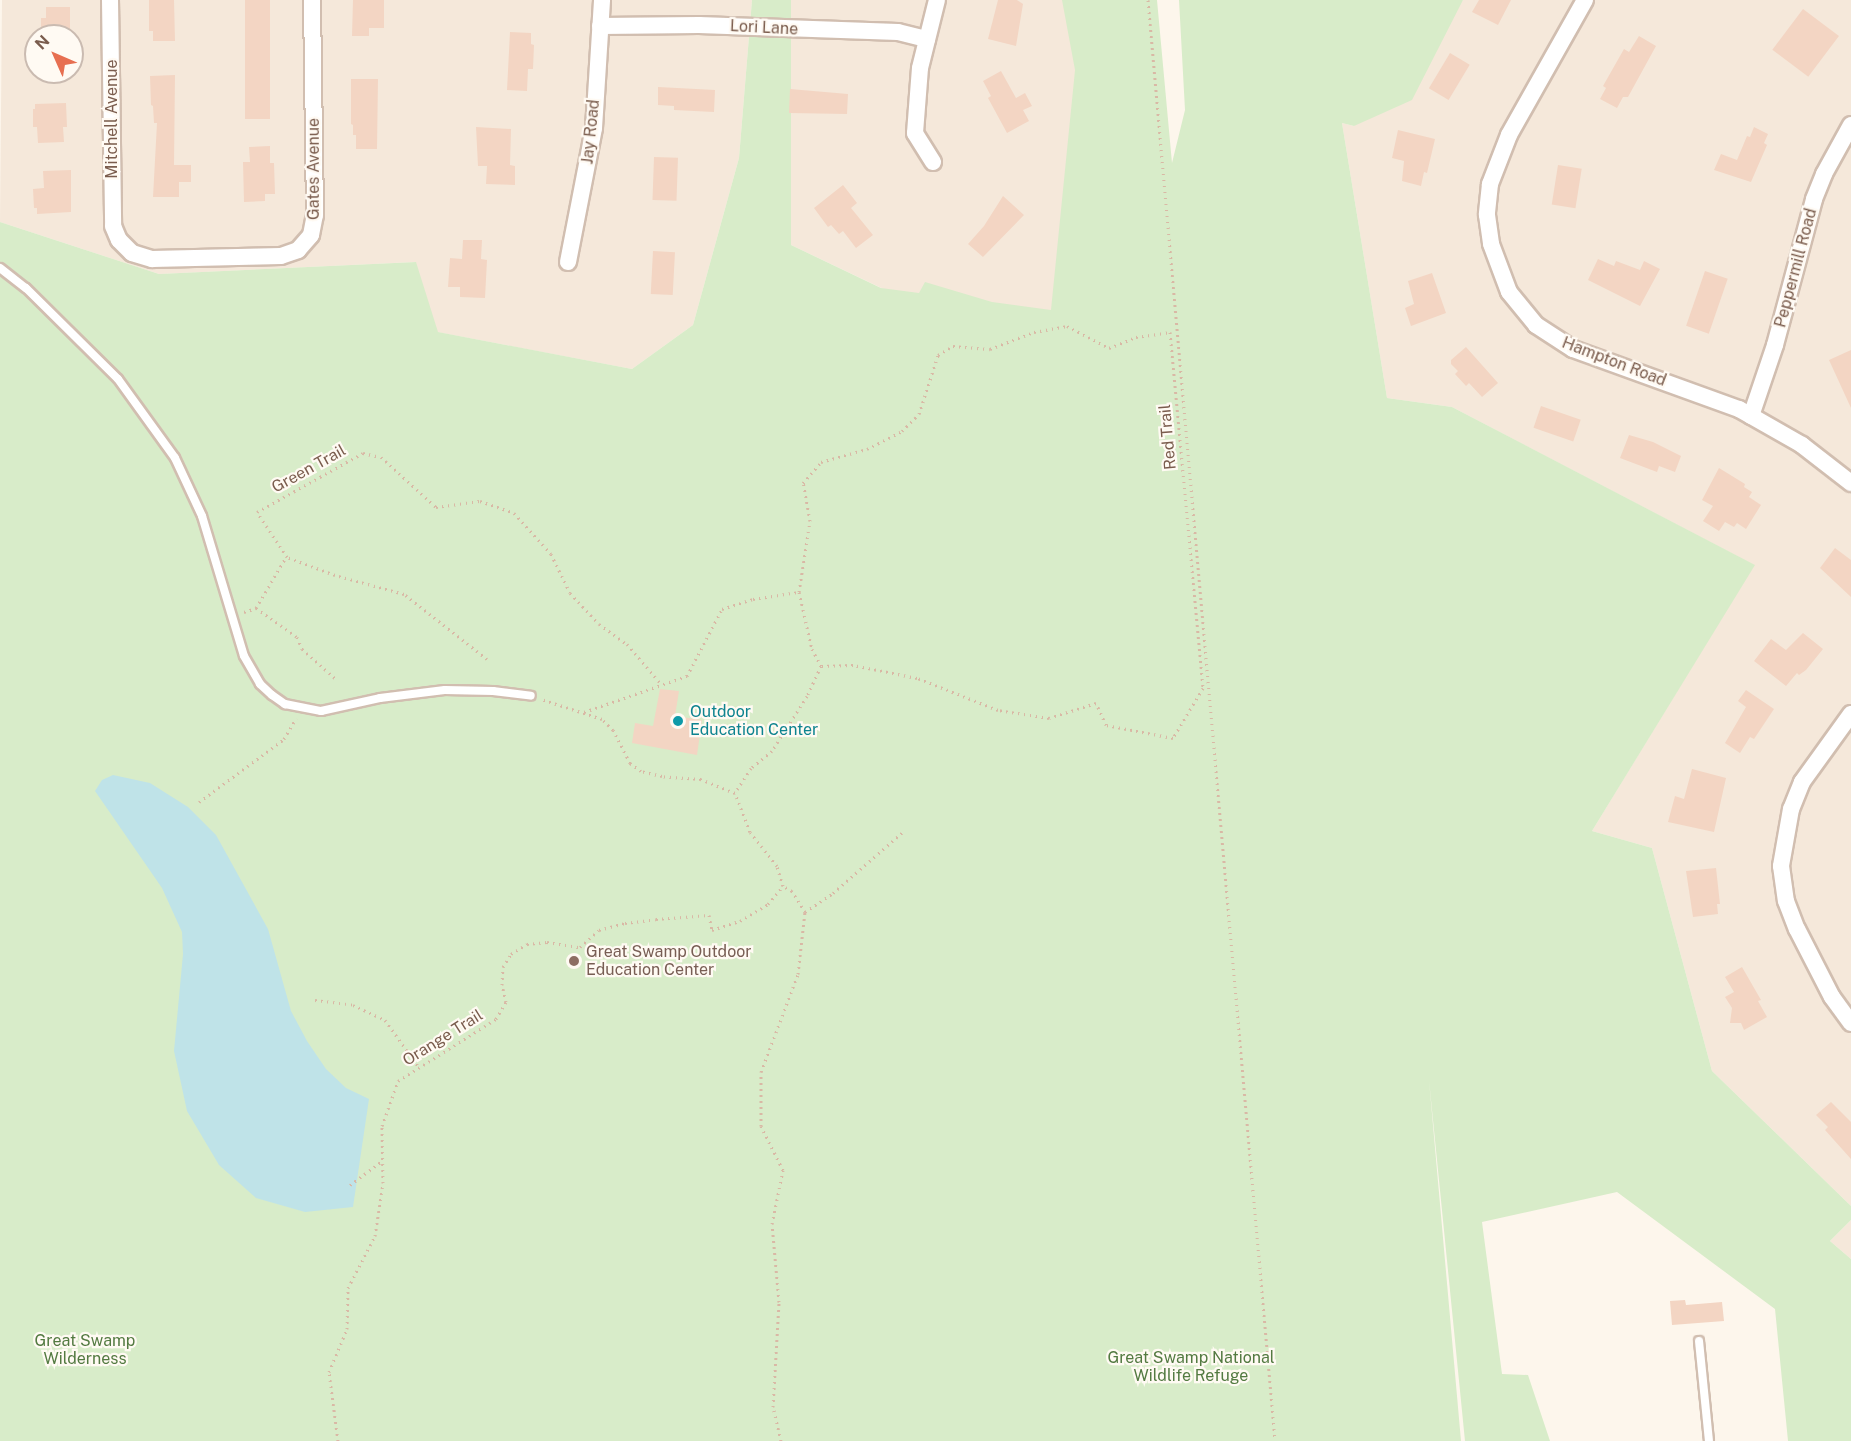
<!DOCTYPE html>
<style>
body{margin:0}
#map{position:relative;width:1851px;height:1441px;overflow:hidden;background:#fdf6ec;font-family:"Public Sans",sans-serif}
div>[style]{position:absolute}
.residential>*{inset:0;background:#f5e8da}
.green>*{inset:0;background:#d8ecc9}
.water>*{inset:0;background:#bfe3e8}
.building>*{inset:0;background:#f3d5c3;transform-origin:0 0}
.path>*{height:3px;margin-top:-1.5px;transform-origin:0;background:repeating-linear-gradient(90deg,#d9b8a5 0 1.5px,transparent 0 6px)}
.roads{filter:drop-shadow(2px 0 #d1beb0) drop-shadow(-2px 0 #d1beb0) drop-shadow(0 2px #d1beb0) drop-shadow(0 -2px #d1beb0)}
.service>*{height:8px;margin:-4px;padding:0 4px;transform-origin:4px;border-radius:4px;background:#fff}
.minor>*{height:16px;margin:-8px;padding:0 8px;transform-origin:8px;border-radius:8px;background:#fff}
.dots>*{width:16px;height:16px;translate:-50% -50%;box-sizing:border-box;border:3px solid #fffaf3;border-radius:50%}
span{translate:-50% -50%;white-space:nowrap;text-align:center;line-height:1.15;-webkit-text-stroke:4.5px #fffaf3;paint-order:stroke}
.street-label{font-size:16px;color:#7a5c4d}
.culture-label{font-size:16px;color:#0d838f}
.left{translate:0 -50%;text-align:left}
.education-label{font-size:16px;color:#785e54}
.park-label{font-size:16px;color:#537a41}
.north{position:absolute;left:24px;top:24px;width:60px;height:60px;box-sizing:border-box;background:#fffaf3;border:2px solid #cabbb1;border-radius:50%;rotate:315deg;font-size:16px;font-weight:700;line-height:24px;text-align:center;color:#7a5c4d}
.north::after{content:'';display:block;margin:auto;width:21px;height:27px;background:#e76f51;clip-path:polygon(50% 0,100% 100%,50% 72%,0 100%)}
</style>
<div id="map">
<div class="residential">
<div style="clip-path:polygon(evenodd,2px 0,752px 0,739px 158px,693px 325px,632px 369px,437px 332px,415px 262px,159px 274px,0 222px,2px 0,36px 36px,72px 36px,72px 72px,36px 72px,36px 36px)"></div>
<div style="clip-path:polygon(791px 0,1131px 0,1153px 253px,1039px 317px,913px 303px,791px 245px)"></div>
<div style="clip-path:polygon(1463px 0,1851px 0,1851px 1206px,1712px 1071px,1652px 848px,1592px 831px,1754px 565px,1452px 407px,1387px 398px,1342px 123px,1354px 126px)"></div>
<div style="clip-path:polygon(1851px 1220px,1851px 1259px,1830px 1241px)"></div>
</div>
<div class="green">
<div style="clip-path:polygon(752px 0,791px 0,791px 245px,881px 288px,919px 293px,925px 282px,992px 302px,1051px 310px,1075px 70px,1062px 0,1157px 0,1172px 163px,1185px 110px,1179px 0,1463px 0,1412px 100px,1354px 126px,1342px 123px,1387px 398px,1452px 407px,1755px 565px,1592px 831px,1652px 848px,1712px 1071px,1851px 1206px,1851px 1220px,1830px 1241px,1851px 1259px,1851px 1441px,1788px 1441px,1775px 1309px,1617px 1192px,1482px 1222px,1502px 1374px,1528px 1375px,1550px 1441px,1465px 1441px,1429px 1080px,1461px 1441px,0 1441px,0 222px,159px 274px,416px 262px,438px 332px,632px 369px,693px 325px,739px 158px)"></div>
</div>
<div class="water">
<div style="clip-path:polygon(113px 775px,150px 783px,188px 807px,216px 835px,268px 929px,291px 1011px,307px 1041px,326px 1069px,346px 1088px,369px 1099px,353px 1207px,305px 1212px,256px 1198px,219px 1165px,187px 1111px,174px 1051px,183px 954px,182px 932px,162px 888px,95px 791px,102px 780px)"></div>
</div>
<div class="building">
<div style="clip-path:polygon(149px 0,174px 0,175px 41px,153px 41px,153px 31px,149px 31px)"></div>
<div style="left:245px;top:0;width:25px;height:119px"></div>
<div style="clip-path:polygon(353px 0,384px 0,384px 28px,369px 28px,369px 36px,352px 36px)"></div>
<div style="clip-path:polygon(998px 0,1017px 0,1023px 4px,1016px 46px,988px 39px)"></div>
<div style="clip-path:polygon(1479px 0,1511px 0,1498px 25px,1472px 12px)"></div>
<div style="clip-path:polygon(46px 7px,70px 7px,70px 36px,41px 36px,41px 18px,46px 18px)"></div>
<div style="left:1803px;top:9px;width:45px;height:51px;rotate:37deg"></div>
<div style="clip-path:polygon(510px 32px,531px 33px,531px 44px,534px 45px,533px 69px,528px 69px,527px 91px,507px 90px)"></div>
<div style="clip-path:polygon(1639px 36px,1656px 46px,1628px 97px,1623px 97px,1617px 108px,1600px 99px,1606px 88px,1603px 86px,1624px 49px,1629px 52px)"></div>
<div style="left:1450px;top:53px;width:23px;height:41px;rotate:31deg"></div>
<div style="clip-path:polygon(1001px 71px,1016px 98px,1025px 93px,1032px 106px,1023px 110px,1029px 121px,1007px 133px,988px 98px,991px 96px,983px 81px)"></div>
<div style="clip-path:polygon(175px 75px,174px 165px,191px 165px,191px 182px,179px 182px,179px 197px,153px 197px,157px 123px,154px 123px,153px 106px,151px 105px,150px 76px)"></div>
<div style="clip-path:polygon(351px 79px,378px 79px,377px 149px,356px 149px,356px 135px,353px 135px,353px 125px,351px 124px)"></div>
<div style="clip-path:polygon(658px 87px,715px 90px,714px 112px,674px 110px,674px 106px,658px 105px)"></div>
<div style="clip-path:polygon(790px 89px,848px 94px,847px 114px,789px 113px)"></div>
<div style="clip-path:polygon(66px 103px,67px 127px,63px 127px,64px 142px,38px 143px,37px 127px,33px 127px,33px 109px,35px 109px,35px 104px)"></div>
<div style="clip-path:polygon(476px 127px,511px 129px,510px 165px,515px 166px,515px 185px,486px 184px,487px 166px,478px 166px)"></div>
<div style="clip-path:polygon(1754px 127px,1768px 134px,1764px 143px,1767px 145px,1751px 182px,1714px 170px,1721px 154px,1737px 160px,1747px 136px,1750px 137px)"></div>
<div style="clip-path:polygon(1398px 130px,1435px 139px,1427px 173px,1424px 172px,1421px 186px,1402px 181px,1404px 161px,1392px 158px)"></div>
<div style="clip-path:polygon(270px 146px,270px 163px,274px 163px,275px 194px,265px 194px,265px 201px,244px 202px,243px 162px,250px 162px,249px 147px)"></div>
<div style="left:654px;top:157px;width:24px;height:43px;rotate:2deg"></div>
<div style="left:1558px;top:165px;width:24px;height:40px;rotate:9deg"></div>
<div style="clip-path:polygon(71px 170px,71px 212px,37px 214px,37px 208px,34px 208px,33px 189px,44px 188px,43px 171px)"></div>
<div style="clip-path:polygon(843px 185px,857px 203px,851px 208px,873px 235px,856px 248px,843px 231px,839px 234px,831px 225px,828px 227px,814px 208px)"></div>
<div style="clip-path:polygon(1003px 196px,1024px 215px,983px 257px,968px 244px,984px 226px)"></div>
<div style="clip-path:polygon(463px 240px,482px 240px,481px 259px,487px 260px,485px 298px,460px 297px,460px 287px,448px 287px,450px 258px,462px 259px)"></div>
<div style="left:653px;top:251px;width:22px;height:43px;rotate:3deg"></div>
<div style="clip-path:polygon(1598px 259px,1614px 266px,1616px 261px,1640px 270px,1644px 261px,1660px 269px,1640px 306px,1588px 280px)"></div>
<div style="left:1705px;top:271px;width:24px;height:58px;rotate:19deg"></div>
<div style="clip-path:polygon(1432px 273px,1446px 313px,1411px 326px,1405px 308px,1414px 304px,1408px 281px)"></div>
<div style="clip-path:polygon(1466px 347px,1498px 383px,1482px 397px,1469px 383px,1466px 386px,1455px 374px,1458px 371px,1451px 364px,1451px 360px)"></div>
<div style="clip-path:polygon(1851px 350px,1851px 408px,1829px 360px)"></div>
<div style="left:1541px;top:406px;width:42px;height:23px;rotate:19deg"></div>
<div style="clip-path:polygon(1629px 435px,1653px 442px,1681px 456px,1675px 472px,1659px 466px,1657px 472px,1620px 458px)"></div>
<div style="clip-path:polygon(1719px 468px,1745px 484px,1744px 487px,1752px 492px,1749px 497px,1761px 505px,1746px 529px,1737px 523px,1734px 527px,1725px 522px,1719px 531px,1703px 521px,1713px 506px,1702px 500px)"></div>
<div style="clip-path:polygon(1835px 548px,1851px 560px,1851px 597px,1820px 568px)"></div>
<div style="clip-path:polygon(1803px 633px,1823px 649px,1806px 670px,1799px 675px,1797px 673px,1786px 686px,1754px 661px,1771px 639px,1786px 650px)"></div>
<div style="clip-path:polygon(660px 689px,679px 691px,675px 716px,702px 720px,697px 755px,632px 743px,635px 723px,653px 726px)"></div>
<div style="clip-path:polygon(1746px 690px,1774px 709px,1754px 739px,1750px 737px,1740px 753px,1725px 743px,1746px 707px,1738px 701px)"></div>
<div style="clip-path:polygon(1692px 769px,1726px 778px,1714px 832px,1668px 822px,1675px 796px,1684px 799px)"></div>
<div style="clip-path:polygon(1716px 868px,1720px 904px,1717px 904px,1718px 914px,1693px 917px,1686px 871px)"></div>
<div style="clip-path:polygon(1742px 967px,1761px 1000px,1758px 1001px,1767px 1017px,1744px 1030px,1741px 1023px,1730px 1023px,1732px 1008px,1725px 997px,1734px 992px,1725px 977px)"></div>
<div style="clip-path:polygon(1831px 1102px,1851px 1122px,1851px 1159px,1825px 1130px,1828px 1127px,1816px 1115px)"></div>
<div style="clip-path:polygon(1685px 1300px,1686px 1305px,1722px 1302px,1724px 1321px,1672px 1325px,1670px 1301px)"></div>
</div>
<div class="path">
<div style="left:1148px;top:0;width:1447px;rotate:84.96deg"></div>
<div style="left:799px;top:592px;width:58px;rotate:77.2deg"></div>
<div style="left:812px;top:649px;width:19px;rotate:62deg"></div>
<div style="left:256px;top:608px;width:50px;rotate:35.3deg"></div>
<div style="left:297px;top:637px;width:13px;rotate:67deg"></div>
<div style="left:302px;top:649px;width:47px;rotate:41.5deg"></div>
<div style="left:244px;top:612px;width:13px;rotate:-18deg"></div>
<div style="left:256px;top:608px;width:59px;rotate:-59.5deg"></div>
<div style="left:487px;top:659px;width:105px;rotate:-141.9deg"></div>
<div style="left:404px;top:594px;width:72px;rotate:-164.6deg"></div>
<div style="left:335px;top:575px;width:51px;rotate:-159.4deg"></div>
<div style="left:287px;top:557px;width:54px;rotate:-123.7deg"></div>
<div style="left:257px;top:512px;width:121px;rotate:-29.1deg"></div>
<div style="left:363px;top:453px;width:18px;rotate:13deg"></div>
<div style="left:381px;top:457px;width:74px;rotate:42.3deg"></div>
<div style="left:436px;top:507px;width:44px;rotate:-7.8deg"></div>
<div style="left:480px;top:501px;width:36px;rotate:19deg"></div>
<div style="left:514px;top:513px;width:55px;rotate:47.9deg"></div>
<div style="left:551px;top:554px;width:43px;rotate:64deg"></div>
<div style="left:570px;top:593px;width:42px;rotate:46.9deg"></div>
<div style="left:599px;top:624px;width:34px;rotate:36deg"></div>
<div style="left:627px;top:644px;width:52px;rotate:49.6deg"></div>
<div style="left:584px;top:712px;width:109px;rotate:-19.3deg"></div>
<div style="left:687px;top:676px;width:76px;rotate:-62.4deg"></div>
<div style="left:722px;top:609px;width:33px;rotate:-18deg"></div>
<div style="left:753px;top:599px;width:47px;rotate:-8.7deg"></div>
<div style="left:799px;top:592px;width:72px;rotate:-81.2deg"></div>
<div style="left:810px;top:521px;width:39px;rotate:-100deg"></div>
<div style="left:803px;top:483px;width:28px;rotate:-49deg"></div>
<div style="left:821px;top:462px;width:48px;rotate:-15.8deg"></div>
<div style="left:867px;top:449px;width:39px;rotate:-27deg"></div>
<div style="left:902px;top:431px;width:24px;rotate:-45deg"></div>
<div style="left:919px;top:414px;width:62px;rotate:-72.1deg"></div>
<div style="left:938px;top:355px;width:17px;rotate:-31deg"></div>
<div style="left:953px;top:346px;width:37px;rotate:5deg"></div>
<div style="left:990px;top:349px;width:47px;rotate:-21.1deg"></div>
<div style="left:1034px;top:332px;width:34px;rotate:-10deg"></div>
<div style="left:1067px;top:326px;width:47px;rotate:27.6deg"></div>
<div style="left:1109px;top:348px;width:29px;rotate:-22deg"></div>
<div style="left:1136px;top:337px;width:34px;rotate:-8deg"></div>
<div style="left:1170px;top:332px;width:358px;rotate:84.7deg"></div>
<div style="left:1203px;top:688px;width:58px;rotate:121deg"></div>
<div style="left:1173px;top:738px;width:68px;rotate:-169deg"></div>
<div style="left:1106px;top:725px;width:24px;rotate:-114deg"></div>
<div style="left:1096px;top:703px;width:49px;rotate:162.3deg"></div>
<div style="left:1049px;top:718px;width:52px;rotate:-171.1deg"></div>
<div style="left:998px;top:710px;width:87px;rotate:-158.4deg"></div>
<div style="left:917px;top:678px;width:65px;rotate:-168.5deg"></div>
<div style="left:853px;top:665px;width:32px;rotate:178deg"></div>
<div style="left:821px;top:666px;width:33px;rotate:115deg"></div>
<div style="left:807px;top:696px;width:65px;rotate:122.5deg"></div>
<div style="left:772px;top:751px;width:27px;rotate:141deg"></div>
<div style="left:751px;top:768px;width:30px;rotate:123deg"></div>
<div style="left:199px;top:802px;width:106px;rotate:-36.5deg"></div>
<div style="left:284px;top:739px;width:24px;rotate:-60deg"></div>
<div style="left:805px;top:912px;width:34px;rotate:-34deg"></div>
<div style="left:833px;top:893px;width:94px;rotate:-41.1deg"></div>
<div style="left:315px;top:1000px;width:38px;rotate:7deg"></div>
<div style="left:353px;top:1005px;width:35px;rotate:25deg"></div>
<div style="left:385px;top:1020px;width:57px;rotate:54.3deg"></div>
<div style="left:350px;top:1185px;width:40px;rotate:-37deg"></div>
<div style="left:338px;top:1441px;width:70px;rotate:-97.4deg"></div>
<div style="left:329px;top:1372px;width:47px;rotate:-67.3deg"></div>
<div style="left:347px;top:1329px;width:41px;rotate:-88.6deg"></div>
<div style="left:348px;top:1288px;width:59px;rotate:-62.6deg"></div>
<div style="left:375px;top:1236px;width:54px;rotate:-81.4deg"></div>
<div style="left:383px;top:1183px;width:57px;rotate:-91deg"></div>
<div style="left:382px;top:1126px;width:48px;rotate:-70.4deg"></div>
<div style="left:398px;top:1081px;width:116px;rotate:-32.3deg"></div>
<div style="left:496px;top:1019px;width:20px;rotate:-60deg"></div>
<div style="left:506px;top:1002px;width:17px;rotate:-103deg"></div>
<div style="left:502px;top:985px;width:18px;rotate:-87deg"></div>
<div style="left:503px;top:967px;width:15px;rotate:-58deg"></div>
<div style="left:511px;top:954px;width:19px;rotate:-32deg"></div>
<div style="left:527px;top:944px;width:20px;rotate:-6deg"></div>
<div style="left:547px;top:942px;width:33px;rotate:9deg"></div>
<div style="left:580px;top:947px;width:25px;rotate:-42deg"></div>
<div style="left:599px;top:930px;width:27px;rotate:-15deg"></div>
<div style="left:625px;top:923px;width:31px;rotate:-7deg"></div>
<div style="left:656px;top:919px;width:53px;rotate:-4.3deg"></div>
<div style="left:709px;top:915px;width:15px;rotate:79deg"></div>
<div style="left:712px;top:930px;width:29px;rotate:-18deg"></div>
<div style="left:740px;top:921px;width:33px;rotate:-31deg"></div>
<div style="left:768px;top:904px;width:23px;rotate:-50deg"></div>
<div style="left:783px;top:886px;width:21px;rotate:-107deg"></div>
<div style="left:777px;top:866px;width:43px;rotate:-128.5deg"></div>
<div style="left:750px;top:832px;width:42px;rotate:-111deg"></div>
<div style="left:735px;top:793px;width:37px;rotate:-158deg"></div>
<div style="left:701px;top:779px;width:39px;rotate:-176deg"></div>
<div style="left:662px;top:776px;width:22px;rotate:-167deg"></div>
<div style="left:641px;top:771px;width:14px;rotate:-144deg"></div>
<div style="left:630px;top:763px;width:37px;rotate:-117deg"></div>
<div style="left:613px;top:730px;width:16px;rotate:-135deg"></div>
<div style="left:602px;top:719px;width:64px;rotate:-161.8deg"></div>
<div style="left:781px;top:1441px;width:35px;rotate:-103deg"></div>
<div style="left:773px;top:1407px;width:105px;rotate:-86.7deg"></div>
<div style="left:779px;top:1302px;width:78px;rotate:-95.1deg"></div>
<div style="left:772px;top:1224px;width:55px;rotate:-78.5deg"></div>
<div style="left:783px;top:1170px;width:49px;rotate:-116.6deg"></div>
<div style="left:761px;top:1126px;width:54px;rotate:-90deg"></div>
<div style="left:761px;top:1072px;width:105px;rotate:-69.3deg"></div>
<div style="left:798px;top:974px;width:62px;rotate:-83.6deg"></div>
<div style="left:805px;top:912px;width:25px;rotate:-122deg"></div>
<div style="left:792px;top:891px;width:10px;rotate:-151deg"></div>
</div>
<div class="roads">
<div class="service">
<div style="left:0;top:268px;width:33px;rotate:38deg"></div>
<div style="left:26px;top:288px;width:129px;rotate:44.7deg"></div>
<div style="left:118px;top:379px;width:97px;rotate:54.2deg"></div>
<div style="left:175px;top:458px;width:64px;rotate:65deg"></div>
<div style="left:202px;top:516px;width:146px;rotate:73.3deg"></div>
<div style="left:244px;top:656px;width:32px;rotate:60deg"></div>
<div style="left:260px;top:684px;width:16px;rotate:43deg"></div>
<div style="left:272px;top:695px;width:16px;rotate:35deg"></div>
<div style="left:285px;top:704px;width:37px;rotate:11deg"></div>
<div style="left:321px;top:711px;width:60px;rotate:-12.4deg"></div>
<div style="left:380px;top:698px;width:65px;rotate:-7deg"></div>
<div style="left:445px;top:690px;width:48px;rotate:1.2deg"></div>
<div style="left:493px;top:691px;width:38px;rotate:7deg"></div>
<div style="left:1699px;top:1341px;width:100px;rotate:84.3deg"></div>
</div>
<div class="minor">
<div style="left:110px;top:0;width:226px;rotate:89.2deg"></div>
<div style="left:113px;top:226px;width:15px;rotate:67deg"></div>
<div style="left:119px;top:240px;width:18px;rotate:45deg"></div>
<div style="left:132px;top:253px;width:21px;rotate:17deg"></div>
<div style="left:152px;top:259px;width:129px;rotate:-1.3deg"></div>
<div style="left:281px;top:256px;width:18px;rotate:-19deg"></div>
<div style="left:298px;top:250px;width:20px;rotate:-49deg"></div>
<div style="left:311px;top:235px;width:20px;rotate:-79deg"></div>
<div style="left:315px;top:215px;width:215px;rotate:-90.8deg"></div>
<div style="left:1585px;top:0;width:155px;rotate:119.4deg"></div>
<div style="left:1509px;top:135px;width:53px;rotate:111.2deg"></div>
<div style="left:1490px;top:184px;width:31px;rotate:96deg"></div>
<div style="left:1487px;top:215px;width:29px;rotate:82deg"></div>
<div style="left:1491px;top:244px;width:51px;rotate:69.4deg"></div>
<div style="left:1509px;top:292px;width:43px;rotate:50.7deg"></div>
<div style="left:1536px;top:325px;width:44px;rotate:33deg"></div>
<div style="left:1573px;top:349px;width:177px;rotate:19.9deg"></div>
<div style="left:1739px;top:409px;width:73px;rotate:29.7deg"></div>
<div style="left:1802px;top:445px;width:62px;rotate:37.8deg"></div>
<div style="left:600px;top:26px;width:99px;rotate:-0.6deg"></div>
<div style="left:699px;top:25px;width:199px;rotate:2deg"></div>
<div style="left:898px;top:32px;width:30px;rotate:14deg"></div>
<div style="left:933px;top:162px;width:34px;rotate:-122deg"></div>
<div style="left:915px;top:133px;width:65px;rotate:-85.6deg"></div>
<div style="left:920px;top:68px;width:70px;rotate:-76deg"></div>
<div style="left:568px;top:262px;width:136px;rotate:-79deg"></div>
<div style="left:594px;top:128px;width:128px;rotate:-86.4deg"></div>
<div style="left:1751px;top:416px;width:75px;rotate:-71.3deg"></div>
<div style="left:1775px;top:345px;width:151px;rotate:-75deg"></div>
<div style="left:1814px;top:199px;width:27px;rotate:-68deg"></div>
<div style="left:1824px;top:174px;width:56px;rotate:-61.1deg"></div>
<div style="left:1851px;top:714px;width:84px;rotate:125.8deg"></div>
<div style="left:1802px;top:782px;width:29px;rotate:112deg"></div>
<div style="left:1791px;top:809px;width:58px;rotate:100deg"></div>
<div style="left:1781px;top:866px;width:35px;rotate:82deg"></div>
<div style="left:1786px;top:901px;width:30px;rotate:69deg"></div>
<div style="left:1797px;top:929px;width:76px;rotate:62.8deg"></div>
<div style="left:1832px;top:997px;width:32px;rotate:54deg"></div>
</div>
</div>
<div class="dots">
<div style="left:678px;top:721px;background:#0f9aa8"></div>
<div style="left:574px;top:961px;background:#8d6e63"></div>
</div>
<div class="street-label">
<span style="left:764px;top:28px;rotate:3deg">Lori Lane</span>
<span style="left:112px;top:119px;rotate:-90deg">Mitchell Avenue</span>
<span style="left:591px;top:132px;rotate:-84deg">Jay Road</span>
<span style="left:314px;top:169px;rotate:-90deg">Gates Avenue</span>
<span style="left:1796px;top:268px;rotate:-75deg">Peppermill Road</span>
<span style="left:1614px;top:362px;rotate:21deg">Hampton Road</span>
<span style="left:1168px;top:437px;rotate:-95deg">Red Trail</span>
<span style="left:309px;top:469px;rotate:-29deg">Green Trail</span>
<span style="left:443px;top:1038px;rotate:-32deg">Orange Trail</span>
</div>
<div class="culture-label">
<span class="left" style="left:690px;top:721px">Outdoor<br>Education Center</span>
</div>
<div class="education-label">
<span class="left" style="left:586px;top:961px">Great Swamp Outdoor<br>Education Center</span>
</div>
<div class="park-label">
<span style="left:85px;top:1350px">Great Swamp<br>Wilderness</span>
<span style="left:1191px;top:1367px">Great Swamp National<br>Wildlife Refuge</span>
</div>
<div class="north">N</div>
</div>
